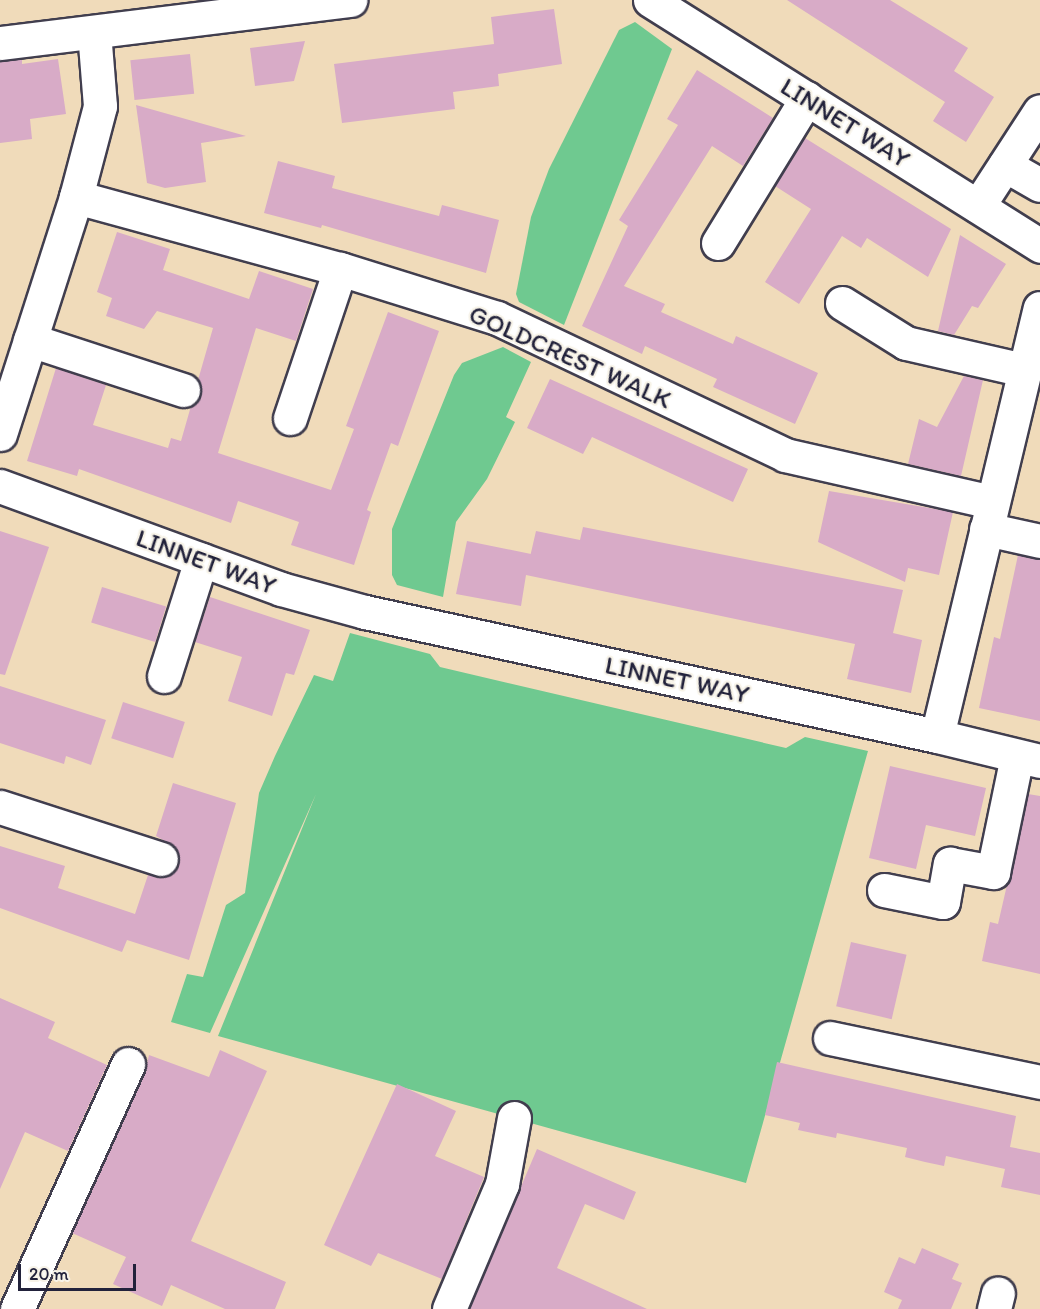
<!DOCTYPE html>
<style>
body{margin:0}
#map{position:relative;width:1040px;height:1309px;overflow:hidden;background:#f0dbba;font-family:Itim,sans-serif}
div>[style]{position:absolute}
.green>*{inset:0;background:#6fc990}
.building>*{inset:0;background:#d8abc7;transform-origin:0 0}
.roads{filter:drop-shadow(2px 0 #413e4e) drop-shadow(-2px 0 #413e4e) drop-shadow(0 2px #413e4e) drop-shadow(0 -2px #413e4e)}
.minor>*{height:33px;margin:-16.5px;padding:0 16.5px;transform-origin:16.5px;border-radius:16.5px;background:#fff}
span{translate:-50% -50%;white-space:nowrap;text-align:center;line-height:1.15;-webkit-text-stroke:4.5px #f7f3e8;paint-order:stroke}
.street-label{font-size:26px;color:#22223b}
.scale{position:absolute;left:18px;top:1264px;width:118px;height:27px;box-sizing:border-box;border:3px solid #22223b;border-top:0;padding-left:8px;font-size:18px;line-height:21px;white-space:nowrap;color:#22223b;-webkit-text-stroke:4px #f7f3e8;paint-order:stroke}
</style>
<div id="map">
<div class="green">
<div style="clip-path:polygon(635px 22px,672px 49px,564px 325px,519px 302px,516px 294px,531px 217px,549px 169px,619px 30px)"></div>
<div style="clip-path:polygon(503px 347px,531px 362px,506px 417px,515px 422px,487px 479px,456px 522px,443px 597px,397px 585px,392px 575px,392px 529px,454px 375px,462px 363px)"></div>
<div style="clip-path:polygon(350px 633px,430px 654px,440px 667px,786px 748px,805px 737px,868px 751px,746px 1183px,218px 1036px,316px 794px,210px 1033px,171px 1022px,187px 974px,203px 977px,226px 905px,245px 893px,259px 793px,275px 756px,314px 675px,333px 681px)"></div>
</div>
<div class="building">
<div style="clip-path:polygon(787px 0,890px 0,968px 48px,954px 71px,994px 97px,966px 142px,933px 121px,945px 102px)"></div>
<div style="clip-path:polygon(554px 9px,562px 64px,498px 74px,499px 86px,453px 92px,455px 109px,342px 123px,334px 64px,494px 44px,491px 17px)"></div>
<div style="clip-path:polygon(305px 41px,294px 81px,255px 86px,250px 48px)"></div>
<div style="left:190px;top:54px;width:40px;height:60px;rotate:84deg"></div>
<div style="clip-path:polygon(22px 59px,22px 64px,58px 59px,66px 114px,30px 119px,32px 139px,0 143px,0 61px)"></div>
<div style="clip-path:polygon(697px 70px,773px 118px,743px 166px,712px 146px,624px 286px,665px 304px,661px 312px,733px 344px,736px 336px,818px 373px,795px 424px,713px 387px,717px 379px,645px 346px,642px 354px,582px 326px,628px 226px,619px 220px,678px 125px,667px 119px)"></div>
<div style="clip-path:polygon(136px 105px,246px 136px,201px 143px,206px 182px,165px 188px,147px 183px)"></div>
<div style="clip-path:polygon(805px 138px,951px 229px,928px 277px,867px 238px,861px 248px,842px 236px,799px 304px,765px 282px,811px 209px,775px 186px)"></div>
<div style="clip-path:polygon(278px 161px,335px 176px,332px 188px,439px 216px,442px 205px,499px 220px,486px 273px,322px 225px,321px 228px,264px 213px)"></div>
<div style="clip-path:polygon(117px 232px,170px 249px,163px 270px,249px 299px,259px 271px,313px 289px,296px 341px,256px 328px,218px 453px,331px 490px,354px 429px,346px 426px,388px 312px,439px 331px,398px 446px,391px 443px,367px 510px,371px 512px,354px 565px,291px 545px,299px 522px,238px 501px,231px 523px,79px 469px,77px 476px,27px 461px,56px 368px,106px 385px,93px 425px,168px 448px,171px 438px,181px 441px,191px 406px,201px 396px,198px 380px,213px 328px,157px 311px,144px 329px,106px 316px,112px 298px,97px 292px)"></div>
<div style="clip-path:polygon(960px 235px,1006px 264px,978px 308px,972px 306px,954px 335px,938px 331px)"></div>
<div style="clip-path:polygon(964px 376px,983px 380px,961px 476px,908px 464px,919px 419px,937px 427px)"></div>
<div style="clip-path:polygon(550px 379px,748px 469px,733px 502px,592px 437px,583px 454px,527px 428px)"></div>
<div style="clip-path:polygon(829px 491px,953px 512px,939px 575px,908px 568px,905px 582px,818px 542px)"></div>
<div style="clip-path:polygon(583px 527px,903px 590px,893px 633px,922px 640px,911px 693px,847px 679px,855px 644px,526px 575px,521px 606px,456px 594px,467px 541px,531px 554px,527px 570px,536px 531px,580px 540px)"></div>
<div style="clip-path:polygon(0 531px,49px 547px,5px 675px,0 674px)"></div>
<div style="clip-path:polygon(1018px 555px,1040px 559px,1040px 721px,979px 708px,994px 637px,1000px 639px)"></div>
<div style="left:102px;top:587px;width:67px;height:37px;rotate:17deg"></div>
<div style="clip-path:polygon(210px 597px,310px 630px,294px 675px,286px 673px,272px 716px,228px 701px,242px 657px,195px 642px)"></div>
<div style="clip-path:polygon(0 686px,106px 720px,91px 765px,66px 756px,64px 764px,0 743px)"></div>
<div style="left:123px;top:702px;width:65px;height:38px;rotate:18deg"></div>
<div style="clip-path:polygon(890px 766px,986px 788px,975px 836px,926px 825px,916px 869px,869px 858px)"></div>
<div style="clip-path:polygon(173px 783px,236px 803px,189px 960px,127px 940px,122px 952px,0 908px,0 846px,65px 866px,58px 888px,135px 914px,148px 875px,165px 877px,179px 864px,175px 847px,156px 836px)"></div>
<div style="clip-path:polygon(1028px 794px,1040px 796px,1040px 974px,982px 961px,990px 922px,998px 924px)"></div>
<div style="left:851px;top:942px;width:57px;height:66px;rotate:13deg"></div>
<div style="clip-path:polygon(0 998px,55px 1022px,48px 1038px,107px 1065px,68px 1151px,25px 1132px,0 1189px)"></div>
<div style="clip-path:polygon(220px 1050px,267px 1071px,191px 1241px,286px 1282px,275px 1309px,225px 1309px,171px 1285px,162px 1306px,113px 1284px,126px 1257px,72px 1233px,145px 1072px,149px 1055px,209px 1077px)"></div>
<div style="clip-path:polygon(777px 1062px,1016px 1116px,1010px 1147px,1040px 1153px,1040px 1195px,1001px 1187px,1005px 1169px,946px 1156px,944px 1166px,925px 1162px,905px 1157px,907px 1148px,837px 1133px,836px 1138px,798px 1130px,800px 1123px,765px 1115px)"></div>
<div style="clip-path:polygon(397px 1084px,456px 1111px,435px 1156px,484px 1177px,442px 1279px,378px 1253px,371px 1266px,324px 1245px)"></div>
<div style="clip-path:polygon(537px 1149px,636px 1192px,624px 1220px,585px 1204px,557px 1268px,647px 1309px,469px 1309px)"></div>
<div style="clip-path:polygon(922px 1248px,959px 1264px,952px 1279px,962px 1283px,951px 1309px,898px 1309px,902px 1300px,884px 1292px,899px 1257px,915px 1264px)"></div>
</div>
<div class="roads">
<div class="minor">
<div style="left:650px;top:0;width:461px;rotate:32.2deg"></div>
<div style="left:0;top:43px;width:353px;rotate:-7deg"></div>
<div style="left:1005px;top:165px;width:40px;rotate:29.7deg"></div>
<div style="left:76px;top:197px;width:274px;rotate:15.3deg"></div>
<div style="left:340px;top:269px;width:164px;rotate:17.3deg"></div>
<div style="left:497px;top:318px;width:319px;rotate:25.4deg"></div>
<div style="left:785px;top:455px;width:212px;rotate:12.8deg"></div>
<div style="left:978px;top:206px;width:113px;rotate:-56.9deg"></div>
<div style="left:718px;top:243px;width:170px;rotate:-58.5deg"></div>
<div style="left:842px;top:303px;width:75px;rotate:32deg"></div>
<div style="left:906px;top:343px;width:121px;rotate:12.9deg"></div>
<div style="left:30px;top:340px;width:161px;rotate:18.1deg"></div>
<div style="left:290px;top:418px;width:157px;rotate:-71.4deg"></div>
<div style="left:0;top:434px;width:249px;rotate:-72.2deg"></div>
<div style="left:76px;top:197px;width:94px;rotate:-75.2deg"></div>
<div style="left:100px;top:106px;width:74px;rotate:-94.6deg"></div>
<div style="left:0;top:486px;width:299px;rotate:20.1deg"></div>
<div style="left:281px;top:589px;width:87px;rotate:15.3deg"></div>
<div style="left:365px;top:612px;width:585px;rotate:12.23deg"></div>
<div style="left:937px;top:736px;width:440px;rotate:-76.5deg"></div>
<div style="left:986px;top:529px;width:55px;rotate:12.5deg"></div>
<div style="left:164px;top:676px;width:122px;rotate:-72.3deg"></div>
<div style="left:937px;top:736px;width:106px;rotate:13.6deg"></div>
<div style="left:0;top:807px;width:169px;rotate:17.9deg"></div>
<div style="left:884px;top:890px;width:60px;rotate:11.5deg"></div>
<div style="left:943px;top:902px;width:39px;rotate:-80deg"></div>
<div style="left:950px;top:864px;width:44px;rotate:10.5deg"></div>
<div style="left:993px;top:872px;width:118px;rotate:-78.3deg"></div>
<div style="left:830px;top:1038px;width:215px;rotate:11.8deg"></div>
<div style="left:17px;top:1309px;width:269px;rotate:-65.6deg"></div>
<div style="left:449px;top:1309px;width:136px;rotate:-67deg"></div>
<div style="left:502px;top:1184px;width:67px;rotate:-79.7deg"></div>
<div style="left:994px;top:1309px;width:16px;rotate:-76deg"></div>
</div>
</div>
<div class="street-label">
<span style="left:845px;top:123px;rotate:32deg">LINNET WAY</span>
<span style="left:570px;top:357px;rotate:24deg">GOLDCREST WALK</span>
<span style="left:206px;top:562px;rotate:20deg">LINNET WAY</span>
<span style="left:677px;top:680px;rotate:12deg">LINNET WAY</span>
</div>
<div class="scale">20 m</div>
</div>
